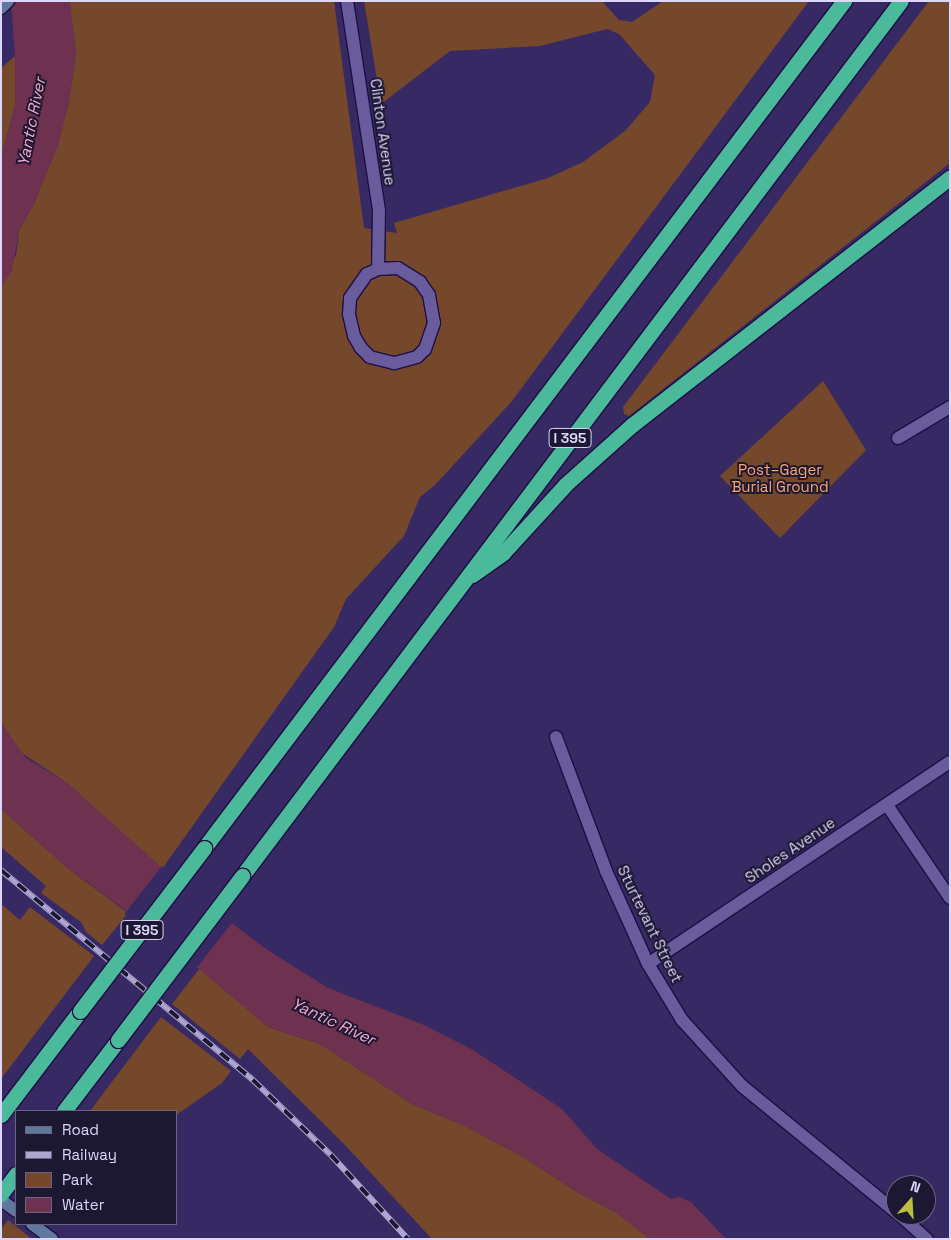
<!DOCTYPE html>
<meta charset="utf-8">
<style>
body{margin:0}
#map{position:relative;width:951px;height:1240px;overflow:hidden;background:#372963;font-family:"Space Grotesk",sans-serif}
div>[style]{position:absolute}
.green>*{inset:0;background:#75472b}
.water>*{inset:0;background:#6f3150}
.pier>*{inset:0;background:#372963;transform-origin:0 0}
.roads{filter:drop-shadow(1px 0 #1f0d46) drop-shadow(-1px 0 #1f0d46) drop-shadow(0 1px #1f0d46) drop-shadow(0 -1px #1f0d46)}
.street>*{height:12px;margin:-6px;padding:0 6px;transform-origin:6px;border-radius:6px;background:#685c9c}
.secondary>*{height:12px;margin:-6px;padding:0 6px;transform-origin:6px;border-radius:6px;background:#5f789b}
.highway>*{height:15px;margin:-7.5px;padding:0 7.5px;transform-origin:7.5px;border-radius:7.5px;background:#4aba9a}
.rail>*{height:5.5px;margin-top:-2.75px;transform-origin:0;background:repeating-linear-gradient(90deg,#1d1832 0 11px,#ada6d0 0 22px);box-sizing:border-box;border-block:1px solid #ada6d0}
.bridges{filter:drop-shadow(1px 0 #1f0d46) drop-shadow(-1px 0 #1f0d46) drop-shadow(0 1px #1f0d46) drop-shadow(0 -1px #1f0d46)}
.highway-bridge>*{height:15px;margin:-7.5px;padding:0 7.5px;transform-origin:7.5px;border-radius:7.5px;background:#4aba9a}
span{translate:-50% -50%;white-space:nowrap;text-align:center;line-height:1.15;-webkit-text-stroke:4px #1d1832;paint-order:stroke}
.shield-label span{padding:1px 4px;background:#1d1832;border:1px solid;border-radius:4px;-webkit-text-stroke-width:0}
.shield-label{font-size:14px;color:#dcd7fb;font-weight:700}
.street-label{font-size:15px;color:#dcd7fb}
.park-label{font-size:15px;color:#fea570}
.water-label{font-size:16px;color:#f6a8cb;font-style:italic}
.frame{position:absolute;inset:0;border:2px solid #dcd7fb;pointer-events:none}
.legend{position:absolute;left:15px;top:1110px;width:162px;height:115px;box-sizing:border-box;background:#1d1832;border:1px solid #696482;margin:0;padding:6px 9px;list-style:none;font-size:15px;color:#dcd7fb}
.legend li{display:flex;align-items:center;gap:10px;height:25px}
.legend b{width:25px;border:1px solid #696482}
.north{position:absolute;left:886px;top:1175px;width:50px;height:50px;box-sizing:border-box;background:#1d1832;border:1px solid #696482;border-radius:50%;rotate:19deg;font-size:14px;font-weight:700;line-height:20px;text-align:center;color:#dcd7fb}
.north::after{content:'';display:block;margin:auto;width:18px;height:22px;background:#bcbf44;clip-path:polygon(50% 0,100% 100%,50% 72%,0 100%)}
</style>
<div id="map">
<div class="green">
<div style="clip-path:polygon(69px 1px,334px 1px,364px 228px,397px 233px,394px 223px,548px 178px,583px 162px,625px 131px,650px 102px,655px 75px,619px 34px,607px 29px,540px 46px,450px 51px,381px 104px,364px 1px,602px 1px,619px 20px,632px 22px,663px 1px,809px 1px,512px 401px,435px 485px,420px 497px,404px 536px,346px 599px,334px 627px,162px 869px,66px 782px,20px 752px,1px 722px,1px 287px,16px 255px,19px 230px,35px 202px,68px 107px,76px 53px)"></div>
<div style="clip-path:polygon(929px 1px,950px 1px,950px 163px,629px 416px,624px 414px,623px 407px)"></div>
<div style="clip-path:polygon(15px 56px,15px 106px,1px 158px,1px 68px)"></div>
<div style="clip-path:polygon(823px 381px,866px 450px,780px 538px,720px 476px)"></div>
<div style="clip-path:polygon(1px 809px,70px 870px,128px 913px,102px 945px,86px 932px,81px 922px,41px 893px,46px 886px,1px 847px)"></div>
<div style="clip-path:polygon(1px 904px,20px 920px,30px 907px,94px 956px,1px 1079px)"></div>
<div style="clip-path:polygon(200px 968px,268px 1027px,320px 1044px,412px 1104px,465px 1126px,523px 1157px,577px 1192px,615px 1212px,650px 1239px,432px 1239px,343px 1143px,248px 1049px,240px 1059px,172px 1004px)"></div>
<div style="clip-path:polygon(161px 1017px,231px 1071px,222px 1083px,176px 1115px,176px 1111px,90px 1111px)"></div>
<div style="clip-path:polygon(8px 1220px,32px 1239px,1px 1239px,1px 1229px)"></div>
</div>
<div class="water">
<div style="clip-path:polygon(11px 1px,70px 1px,76px 53px,68px 107px,58px 146px,35px 202px,19px 230px,12px 271px,1px 287px,1px 158px,15px 106px,15px 56px)"></div>
<div style="clip-path:polygon(1px 723px,26px 758px,66px 782px,185px 888px,266px 949px,328px 988px,424px 1025px,473px 1050px,562px 1109px,597px 1149px,671px 1199px,679px 1197px,691px 1202px,726px 1239px,650px 1239px,615px 1212px,577px 1192px,523px 1157px,465px 1126px,412px 1104px,320px 1044px,268px 1027px,150px 928px,70px 870px,2px 810px)"></div>
</div>
<div class="pier">
<div style="left:162px;top:866px;width:90px;height:61px;rotate:38deg"></div>
</div>
<div class="roads">
<div class="street">
<div style="left:347px;top:1px;width:212px;rotate:81.3deg"></div>
<div style="left:379px;top:211px;width:58px;rotate:91deg"></div>
<div style="left:398px;top:268px;width:26px;rotate:32deg"></div>
<div style="left:420px;top:282px;width:16px;rotate:55deg"></div>
<div style="left:429px;top:295px;width:28px;rotate:80deg"></div>
<div style="left:434px;top:323px;width:28px;rotate:109deg"></div>
<div style="left:425px;top:349px;width:11px;rotate:135deg"></div>
<div style="left:417px;top:357px;width:24px;rotate:165deg"></div>
<div style="left:394px;top:363px;width:25px;rotate:-166deg"></div>
<div style="left:370px;top:357px;width:13px;rotate:-135deg"></div>
<div style="left:361px;top:348px;width:14px;rotate:-120deg"></div>
<div style="left:354px;top:336px;width:23px;rotate:-103deg"></div>
<div style="left:349px;top:314px;width:16px;rotate:-86deg"></div>
<div style="left:350px;top:298px;width:29px;rotate:-55deg"></div>
<div style="left:367px;top:274px;width:12px;rotate:-24deg"></div>
<div style="left:378px;top:269px;width:20px;rotate:-3deg"></div>
<div style="left:898px;top:438px;width:61px;rotate:-30.8deg"></div>
<div style="left:556px;top:737px;width:143px;rotate:69.5deg"></div>
<div style="left:606px;top:871px;width:102px;rotate:65.7deg"></div>
<div style="left:648px;top:964px;width:66px;rotate:58.7deg"></div>
<div style="left:682px;top:1020px;width:89px;rotate:47.7deg"></div>
<div style="left:742px;top:1086px;width:199px;rotate:39.3deg"></div>
<div style="left:887px;top:805px;width:112px;rotate:55.9deg"></div>
<div style="left:648px;top:964px;width:363px;rotate:-33.8deg"></div>
<div style="left:900px;top:1215px;width:36px;rotate:42deg"></div>
</div>
<div class="secondary">
<div style="left:1px;top:8px;width:10px;rotate:-45deg"></div>
<div style="left:1px;top:1200px;width:19px;rotate:36deg"></div>
<div style="left:32px;top:1224px;width:25px;rotate:37deg"></div>
</div>
<div class="highway">
<div style="left:472px;top:575px;width:38px;rotate:-35deg"></div>
<div style="left:503px;top:553px;width:93px;rotate:-47.6deg"></div>
<div style="left:566px;top:484px;width:89px;rotate:-41.8deg"></div>
<div style="left:632px;top:425px;width:403px;rotate:-37.9deg"></div>
<div style="left:204px;top:848px;width:1062px;rotate:-52.93deg"></div>
<div style="left:242px;top:876px;width:1095px;rotate:-53.02deg"></div>
<div style="left:64px;top:1111px;width:89px;rotate:-52.7deg"></div>
<div style="left:1px;top:1115px;width:131px;rotate:-52.8deg"></div>
<div style="left:1px;top:1194px;width:25px;rotate:-53deg"></div>
</div>
</div>
<div class="rail">
<div style="left:1px;top:870px;width:328px;rotate:39.8deg"></div>
<div style="left:253px;top:1080px;width:108px;rotate:43.9deg"></div>
<div style="left:331px;top:1155px;width:114px;rotate:47.5deg"></div>
</div>
<div class="bridges">
<div class="highway-bridge">
<div style="left:80px;top:1011px;width:205px;rotate:-52.7deg"></div>
<div style="left:118px;top:1040px;width:206px;rotate:-52.9deg"></div>
</div>
</div>
<div class="shield-label">
<span style="left:570px;top:438px">I 395</span>
<span style="left:142px;top:930px">I 395</span>
</div>
<div class="street-label">
<span style="left:383px;top:132px;rotate:82deg">Clinton Avenue</span>
<span style="left:790px;top:850px;rotate:-34deg">Sholes Avenue</span>
<span style="left:650px;top:924px;rotate:64deg">Sturtevant Street</span>
</div>
<div class="park-label">
<span style="left:780px;top:478px">Post–Gager<br>Burial Ground</span>
</div>
<div class="water-label">
<span style="left:32px;top:122px;rotate:-79deg">Yantic River</span>
<span style="left:333px;top:1022px;rotate:25deg">Yantic River</span>
</div>
<div class="frame"></div>
<ul class="legend">
<li><b style="height:6px;background:#5f789b"></b>Road</li>
<li><b style="height:6px;background:#ada6d0"></b>Railway</li>
<li><b style="height:14px;background:#75472b"></b>Park</li>
<li><b style="height:14px;background:#6f3150"></b>Water</li>
</ul>
<div class="north">N</div>
</div>
